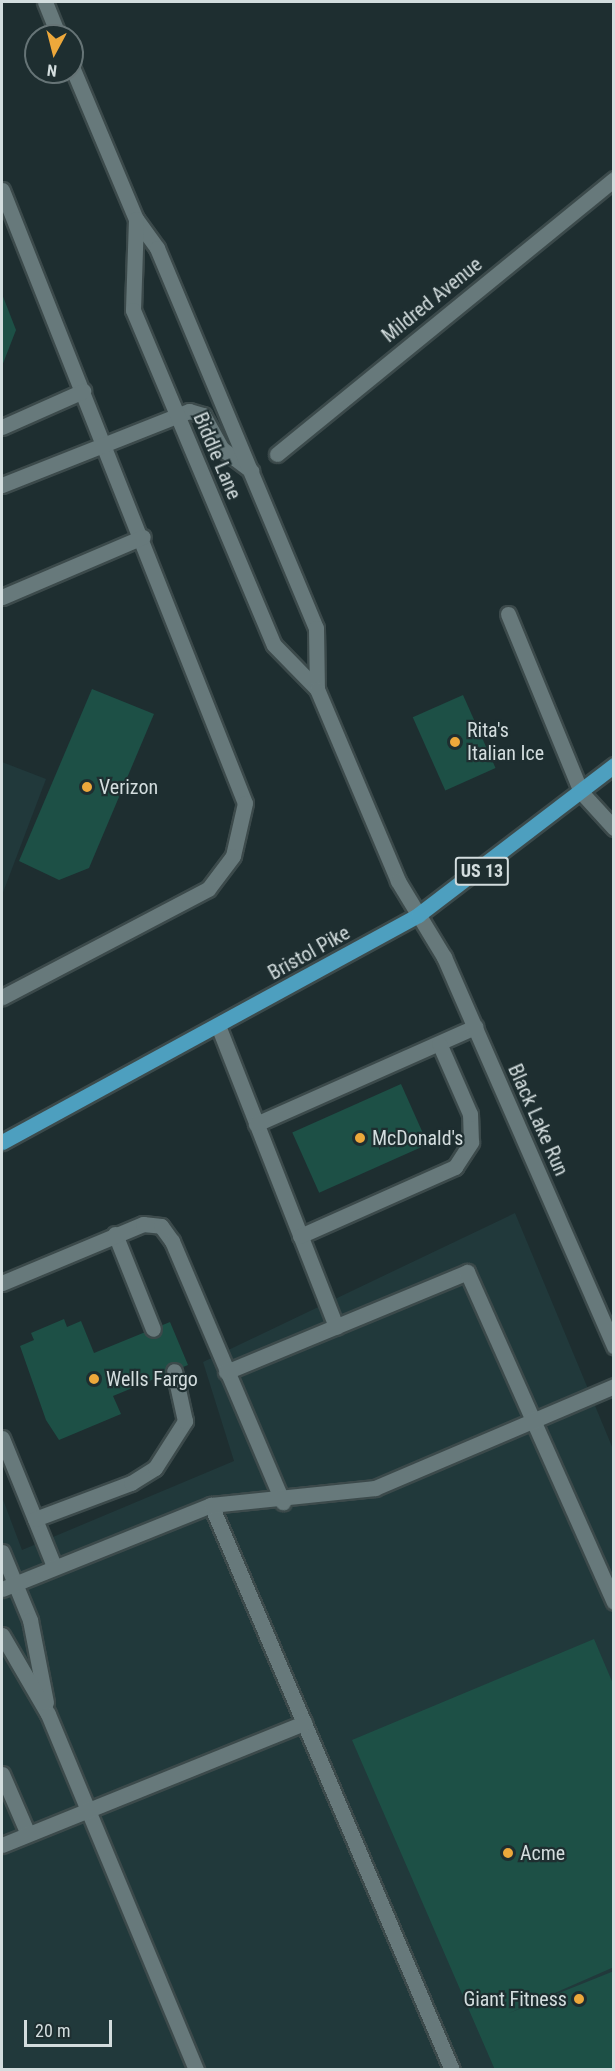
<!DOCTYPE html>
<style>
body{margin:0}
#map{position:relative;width:615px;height:2071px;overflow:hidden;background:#1e2e30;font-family:"Roboto Condensed",sans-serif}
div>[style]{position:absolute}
.built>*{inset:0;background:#21393b}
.building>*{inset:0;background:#1d5046;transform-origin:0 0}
.roads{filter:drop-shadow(2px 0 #3c4a4b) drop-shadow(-2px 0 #3c4a4b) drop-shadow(0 2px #3c4a4b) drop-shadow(0 -2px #3c4a4b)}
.lane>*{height:15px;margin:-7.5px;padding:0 7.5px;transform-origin:7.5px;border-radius:7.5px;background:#67797b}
.street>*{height:15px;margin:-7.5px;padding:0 7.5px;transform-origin:7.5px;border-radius:7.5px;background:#67797b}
.primary>*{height:15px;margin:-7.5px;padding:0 7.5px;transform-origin:7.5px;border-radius:7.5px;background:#4d9fbf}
.dots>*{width:16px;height:16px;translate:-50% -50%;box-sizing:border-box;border:3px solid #1e2e30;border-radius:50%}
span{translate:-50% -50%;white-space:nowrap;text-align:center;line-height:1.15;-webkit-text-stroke:4.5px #1e2e30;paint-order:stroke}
.shield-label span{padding:2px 4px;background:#1e2e30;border:2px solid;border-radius:4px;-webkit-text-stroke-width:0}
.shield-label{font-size:18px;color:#d3ddde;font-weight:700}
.street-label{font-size:20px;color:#d3ddde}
.poi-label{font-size:20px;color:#d3ddde}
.left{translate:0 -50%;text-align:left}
.right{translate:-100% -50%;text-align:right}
.frame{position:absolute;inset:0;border:3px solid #d3ddde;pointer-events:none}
.north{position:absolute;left:24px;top:24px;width:60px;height:60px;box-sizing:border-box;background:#1e2e30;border:2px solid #667476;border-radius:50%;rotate:187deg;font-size:16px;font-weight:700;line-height:24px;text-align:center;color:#d3ddde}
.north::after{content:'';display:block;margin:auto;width:21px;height:27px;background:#eda83b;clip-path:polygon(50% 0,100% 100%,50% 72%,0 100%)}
.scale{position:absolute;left:24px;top:2020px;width:88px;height:27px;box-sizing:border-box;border:3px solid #d3ddde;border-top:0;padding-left:8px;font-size:18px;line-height:21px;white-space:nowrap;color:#d3ddde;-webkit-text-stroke:4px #1e2e30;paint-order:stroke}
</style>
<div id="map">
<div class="built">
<div style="clip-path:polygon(2px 762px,46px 779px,2px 895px)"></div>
<div style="clip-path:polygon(515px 1213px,613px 1449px,613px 2069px,2px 2069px,2px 1497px,22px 1550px,234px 1461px,203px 1362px)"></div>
</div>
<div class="building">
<div style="clip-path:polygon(2px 294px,16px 330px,2px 366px)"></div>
<div style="clip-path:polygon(92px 689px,154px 714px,89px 868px,59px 880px,19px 861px)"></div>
<div style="left:463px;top:695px;width:80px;height:55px;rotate:66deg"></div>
<div style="left:401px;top:1084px;width:66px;height:119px;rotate:66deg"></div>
<div style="clip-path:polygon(64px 1319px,67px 1327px,81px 1321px,94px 1353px,170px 1322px,188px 1365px,113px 1396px,121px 1414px,59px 1440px,46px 1420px,20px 1346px,34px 1340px,31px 1333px)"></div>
<div style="clip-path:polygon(594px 1639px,614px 1686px,614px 1967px,507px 2014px,614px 1971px,614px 2070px,495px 2070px,352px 1740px)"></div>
</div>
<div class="roads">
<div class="lane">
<div style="left:2px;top:190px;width:659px;rotate:68.38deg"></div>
<div style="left:245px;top:803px;width:54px;rotate:102.8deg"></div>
<div style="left:233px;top:856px;width:41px;rotate:127.1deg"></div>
<div style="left:208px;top:889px;width:233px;rotate:152.3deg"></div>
<div style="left:2px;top:427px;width:89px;rotate:-24deg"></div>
<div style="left:2px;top:485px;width:201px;rotate:-21.6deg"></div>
<div style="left:189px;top:411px;width:15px;rotate:16deg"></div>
<div style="left:203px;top:415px;width:38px;rotate:61deg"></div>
<div style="left:221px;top:448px;width:38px;rotate:37deg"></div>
<div style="left:2px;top:597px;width:153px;rotate:-23.1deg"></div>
<div style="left:508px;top:614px;width:192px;rotate:67.7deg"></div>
<div style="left:581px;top:792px;width:49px;rotate:47.5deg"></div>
<div style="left:219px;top:1028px;width:321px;rotate:68.6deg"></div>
<div style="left:256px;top:1124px;width:240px;rotate:-23.9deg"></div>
<div style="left:115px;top:1234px;width:102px;rotate:68.2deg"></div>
<div style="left:300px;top:1236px;width:170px;rotate:-24deg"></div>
<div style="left:455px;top:1167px;width:30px;rotate:-57deg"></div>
<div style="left:471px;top:1142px;width:28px;rotate:-92deg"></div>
<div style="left:470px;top:1114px;width:77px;rotate:-113.6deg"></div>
<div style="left:2px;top:1283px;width:153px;rotate:-22.7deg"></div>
<div style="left:143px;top:1224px;width:18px;rotate:6deg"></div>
<div style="left:161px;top:1226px;width:19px;rotate:54deg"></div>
<div style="left:172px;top:1241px;width:284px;rotate:67deg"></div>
<div style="left:226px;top:1372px;width:261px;rotate:-22.5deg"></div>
<div style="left:467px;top:1272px;width:361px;rotate:66deg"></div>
<div style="left:2px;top:1438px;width:138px;rotate:67.9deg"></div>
<div style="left:211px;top:1505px;width:614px;rotate:66.9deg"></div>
<div style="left:35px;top:1519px;width:103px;rotate:-20.6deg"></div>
<div style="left:131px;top:1483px;width:28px;rotate:-32deg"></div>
<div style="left:155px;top:1468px;width:56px;rotate:-57.4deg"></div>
<div style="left:185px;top:1421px;width:51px;rotate:-102.4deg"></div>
<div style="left:2px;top:1552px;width:74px;rotate:67.6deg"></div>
<div style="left:30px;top:1620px;width:84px;rotate:79deg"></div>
<div style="left:2px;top:1589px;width:225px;rotate:-21.9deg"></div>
<div style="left:211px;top:1505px;width:165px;rotate:-5.9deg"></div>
<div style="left:375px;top:1488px;width:260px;rotate:-23.1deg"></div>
<div style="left:2px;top:1635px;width:91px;rotate:59.8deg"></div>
<div style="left:48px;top:1714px;width:386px;rotate:67.4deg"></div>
<div style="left:2px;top:1774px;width:65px;rotate:66.6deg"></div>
<div style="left:2px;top:1845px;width:326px;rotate:-22deg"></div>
</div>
<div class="street">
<div style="left:45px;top:2px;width:37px;rotate:68deg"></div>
<div style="left:72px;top:67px;width:165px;rotate:67.2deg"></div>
<div style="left:136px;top:219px;width:36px;rotate:54deg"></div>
<div style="left:157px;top:248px;width:412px;rotate:67.3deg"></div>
<div style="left:316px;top:628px;width:61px;rotate:89.1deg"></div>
<div style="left:136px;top:219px;width:91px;rotate:91.9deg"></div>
<div style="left:133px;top:310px;width:363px;rotate:67.2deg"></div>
<div style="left:274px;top:645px;width:62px;rotate:45.7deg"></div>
<div style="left:317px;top:689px;width:208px;rotate:67.1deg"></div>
<div style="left:398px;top:881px;width:89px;rotate:58.8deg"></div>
<div style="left:444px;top:957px;width:425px;rotate:66.4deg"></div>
<div style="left:277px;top:454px;width:435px;rotate:-39.2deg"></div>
</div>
<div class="primary">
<div style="left:2px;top:1142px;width:474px;rotate:-28.6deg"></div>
<div style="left:418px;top:915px;width:247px;rotate:-37.4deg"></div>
</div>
</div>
<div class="dots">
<div style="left:455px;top:742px;background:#eda83b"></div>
<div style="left:87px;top:787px;background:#eda83b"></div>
<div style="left:360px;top:1138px;background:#eda83b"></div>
<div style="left:94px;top:1379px;background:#eda83b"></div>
<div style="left:508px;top:1853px;background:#eda83b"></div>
<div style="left:579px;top:1999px;background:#eda83b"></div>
</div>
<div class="shield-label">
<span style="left:482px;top:871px">US 13</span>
</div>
<div class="street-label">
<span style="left:432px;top:300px;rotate:-39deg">Mildred Avenue</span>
<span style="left:217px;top:456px;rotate:67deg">Biddle Lane</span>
<span style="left:309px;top:953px;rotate:-29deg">Bristol Pike</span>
<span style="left:538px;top:1120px;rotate:66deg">Black Lake Run</span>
</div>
<div class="poi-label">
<span class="left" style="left:467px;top:742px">Rita's<br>Italian Ice</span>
<span class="left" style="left:99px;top:787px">Verizon</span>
<span class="left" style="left:372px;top:1138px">McDonald's</span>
<span class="left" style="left:106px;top:1379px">Wells Fargo</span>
<span class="left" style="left:520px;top:1853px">Acme</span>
<span class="right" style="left:567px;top:1999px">Giant Fitness</span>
</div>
<div class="frame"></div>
<div class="north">N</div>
<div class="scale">20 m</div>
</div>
